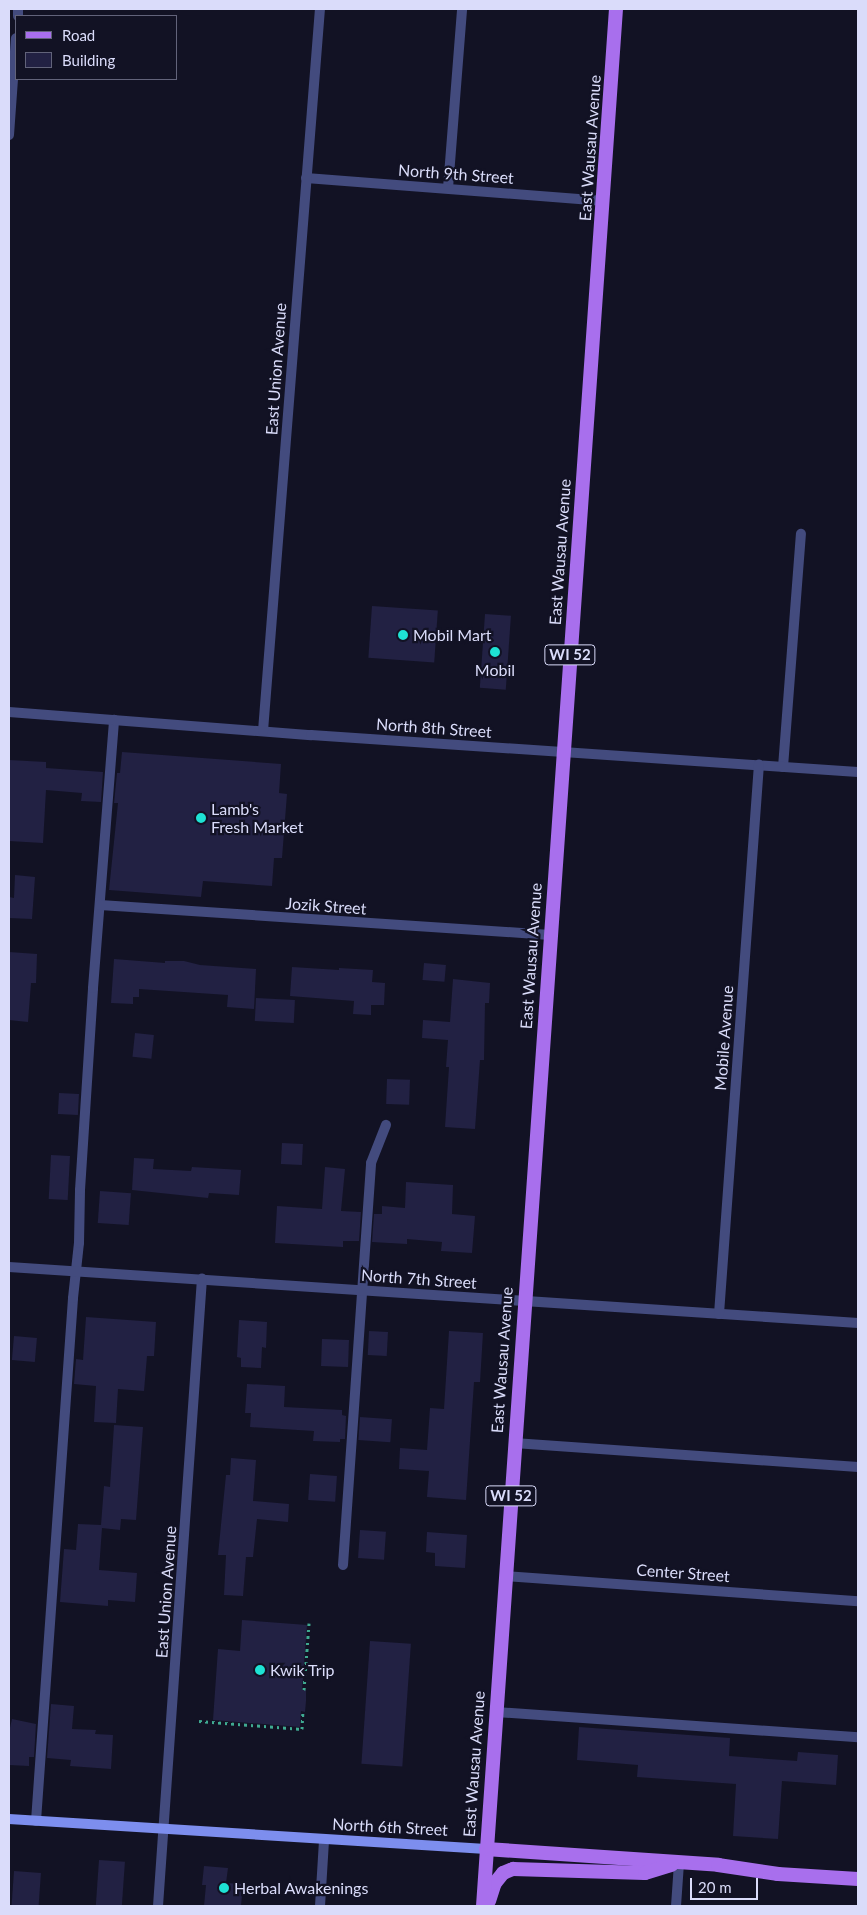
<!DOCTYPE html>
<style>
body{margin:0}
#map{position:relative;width:867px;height:1915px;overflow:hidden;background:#121224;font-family:Lato,sans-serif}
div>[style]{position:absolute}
.building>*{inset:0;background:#222143;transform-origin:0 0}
.path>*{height:3px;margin-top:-1.5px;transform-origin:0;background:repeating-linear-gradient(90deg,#3faa91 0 2.5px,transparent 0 6.5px)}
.service>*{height:10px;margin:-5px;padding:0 5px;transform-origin:5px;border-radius:5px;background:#434b7e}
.minor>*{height:10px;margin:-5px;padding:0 5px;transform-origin:5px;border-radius:5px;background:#434b7e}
.secondary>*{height:10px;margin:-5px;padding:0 5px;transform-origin:5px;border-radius:5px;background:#7d8eee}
.primary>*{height:14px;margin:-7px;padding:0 7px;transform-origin:7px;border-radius:7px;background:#a86fed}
.dots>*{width:14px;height:14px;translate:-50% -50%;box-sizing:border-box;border:2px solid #121224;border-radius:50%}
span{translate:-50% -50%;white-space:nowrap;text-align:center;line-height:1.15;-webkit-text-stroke:4.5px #121224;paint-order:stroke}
.shield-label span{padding:1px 4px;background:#121224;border:1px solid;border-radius:4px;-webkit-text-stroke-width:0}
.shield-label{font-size:15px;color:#dadcfa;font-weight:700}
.street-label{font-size:16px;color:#dadcfa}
.poi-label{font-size:16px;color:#dadcfa}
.left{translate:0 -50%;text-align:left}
.frame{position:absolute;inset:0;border:10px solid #dadcfa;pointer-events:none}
.legend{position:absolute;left:15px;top:15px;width:162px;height:65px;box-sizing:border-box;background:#121224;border:1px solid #62637a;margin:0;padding:6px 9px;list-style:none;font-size:15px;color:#dadcfa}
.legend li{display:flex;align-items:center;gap:10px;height:25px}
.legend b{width:25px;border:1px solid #62637a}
.scale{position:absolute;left:690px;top:1878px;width:68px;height:22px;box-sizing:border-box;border:2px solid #dadcfa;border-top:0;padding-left:6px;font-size:15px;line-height:18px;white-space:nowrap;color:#dadcfa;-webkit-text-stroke:4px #121224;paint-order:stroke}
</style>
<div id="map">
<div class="building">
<div style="left:372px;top:606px;width:66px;height:52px;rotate:4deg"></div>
<div style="left:485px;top:614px;width:26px;height:74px;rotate:4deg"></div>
<div style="clip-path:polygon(122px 752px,281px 764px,279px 793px,287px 794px,282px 858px,274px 858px,272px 886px,203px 881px,201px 897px,109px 890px,118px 803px,114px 803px,117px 773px,120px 773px)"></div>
<div style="clip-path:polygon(9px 760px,46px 762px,46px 768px,103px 772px,101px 802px,81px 801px,82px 793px,46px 790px,43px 843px,9px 841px)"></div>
<div style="clip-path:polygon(15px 875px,35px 877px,32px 919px,9px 918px,9px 897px,14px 898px)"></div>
<div style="clip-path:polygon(9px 952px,37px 954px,36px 983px,31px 983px,28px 1022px,9px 1020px)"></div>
<div style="clip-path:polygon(114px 959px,165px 963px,165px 961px,184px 961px,200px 965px,256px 969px,254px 1009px,227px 1007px,228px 995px,139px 989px,139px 997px,133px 997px,133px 1004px,111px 1003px)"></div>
<div style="left:424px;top:963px;width:22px;height:17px;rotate:5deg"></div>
<div style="clip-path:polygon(292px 967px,339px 970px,339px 968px,373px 970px,372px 982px,385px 983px,384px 1005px,371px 1005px,371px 1015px,353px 1014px,354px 1001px,290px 996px)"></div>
<div style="clip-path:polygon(453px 979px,490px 983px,489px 1003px,485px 1003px,484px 1060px,480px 1060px,475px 1129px,445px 1127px,449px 1067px,446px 1067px,448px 1040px,422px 1038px,423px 1020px,450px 1022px)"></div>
<div style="left:256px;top:998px;width:39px;height:23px;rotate:3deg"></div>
<div style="left:135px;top:1033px;width:19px;height:24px;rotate:6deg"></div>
<div style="left:387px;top:1079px;width:23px;height:25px;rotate:2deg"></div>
<div style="left:59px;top:1093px;width:20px;height:21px;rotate:3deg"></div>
<div style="left:282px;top:1143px;width:21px;height:21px;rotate:3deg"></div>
<div style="left:51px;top:1155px;width:19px;height:44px;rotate:3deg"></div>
<div style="clip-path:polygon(134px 1158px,154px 1159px,153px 1169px,191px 1171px,192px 1167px,241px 1170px,239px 1195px,209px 1193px,208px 1198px,132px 1190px)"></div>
<div style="clip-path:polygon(325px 1167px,345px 1169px,341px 1211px,361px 1212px,359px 1241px,343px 1241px,343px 1247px,275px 1243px,277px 1206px,322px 1209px)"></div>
<div style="clip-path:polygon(406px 1182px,453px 1185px,452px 1214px,475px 1216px,472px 1253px,441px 1251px,442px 1242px,407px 1239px,407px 1244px,372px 1242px,374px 1214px,382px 1214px,382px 1206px,405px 1208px)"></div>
<div style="left:100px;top:1191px;width:31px;height:32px;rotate:4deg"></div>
<div style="clip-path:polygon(86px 1317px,156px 1322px,154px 1356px,147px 1356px,144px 1391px,118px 1389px,116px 1423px,94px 1422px,96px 1386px,74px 1384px,76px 1359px,83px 1360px)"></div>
<div style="clip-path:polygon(239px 1320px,267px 1322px,266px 1348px,262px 1347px,261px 1368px,241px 1367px,241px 1358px,237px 1357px)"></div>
<div style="left:369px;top:1331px;width:19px;height:24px;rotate:3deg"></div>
<div style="clip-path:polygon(449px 1331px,483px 1333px,480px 1382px,474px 1382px,466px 1500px,427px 1497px,429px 1471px,399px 1469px,400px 1448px,427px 1450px,430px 1408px,444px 1409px)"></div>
<div style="left:14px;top:1336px;width:23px;height:24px;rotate:5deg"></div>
<div style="left:322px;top:1339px;width:27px;height:27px;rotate:2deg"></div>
<div style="clip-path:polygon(247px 1384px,285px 1386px,284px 1407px,342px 1410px,342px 1415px,346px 1416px,345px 1439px,340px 1439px,340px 1442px,313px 1441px,314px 1431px,250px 1427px,251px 1413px,245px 1413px)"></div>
<div style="left:360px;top:1417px;width:32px;height:23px;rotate:4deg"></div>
<div style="clip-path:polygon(114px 1425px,143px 1427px,136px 1520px,121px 1519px,120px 1530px,102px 1528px,99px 1570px,137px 1573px,135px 1602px,108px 1600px,108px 1606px,60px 1602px,64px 1549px,76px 1550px,78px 1524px,101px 1525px,104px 1486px,110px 1487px)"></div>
<div style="clip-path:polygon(231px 1458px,256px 1460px,253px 1501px,289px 1504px,288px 1522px,257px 1519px,253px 1557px,246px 1557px,243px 1596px,224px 1595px,226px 1555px,218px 1555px,226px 1475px,230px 1475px)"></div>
<div style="left:310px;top:1474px;width:27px;height:26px;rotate:4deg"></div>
<div style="left:360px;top:1530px;width:26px;height:28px;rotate:4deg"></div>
<div style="clip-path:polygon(427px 1532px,467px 1535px,465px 1568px,435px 1566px,435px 1553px,426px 1552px)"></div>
<div style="clip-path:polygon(242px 1620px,307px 1625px,302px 1690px,306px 1690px,306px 1701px,305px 1712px,301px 1711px,300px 1727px,213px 1720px,218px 1649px,240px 1651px)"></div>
<div style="left:370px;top:1641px;width:41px;height:123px;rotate:4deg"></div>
<div style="clip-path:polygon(51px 1704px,74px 1706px,72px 1729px,96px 1730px,95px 1734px,113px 1735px,111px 1769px,70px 1766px,71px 1760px,47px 1758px)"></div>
<div style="clip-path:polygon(12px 1719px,36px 1724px,34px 1757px,29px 1757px,29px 1766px,9px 1765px,9px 1732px)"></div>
<div style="clip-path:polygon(579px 1727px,730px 1738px,729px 1756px,797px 1761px,798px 1752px,838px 1755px,836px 1785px,782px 1781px,778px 1839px,733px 1836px,736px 1784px,637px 1777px,638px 1765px,577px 1760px)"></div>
<div style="left:99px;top:1860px;width:26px;height:46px;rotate:4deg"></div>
<div style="clip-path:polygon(204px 1866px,228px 1868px,226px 1883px,243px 1884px,241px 1906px,204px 1906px,206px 1885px,202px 1885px)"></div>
<div style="left:14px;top:1871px;width:27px;height:35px;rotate:4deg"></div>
</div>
<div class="path">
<div style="left:304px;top:1690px;width:67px;rotate:-85.7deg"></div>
<div style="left:199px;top:1721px;width:103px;rotate:4.4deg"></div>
<div style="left:302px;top:1729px;width:18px;rotate:-87deg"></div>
</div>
<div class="service">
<div style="left:448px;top:188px;width:180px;rotate:-85.5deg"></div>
<div style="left:783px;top:767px;width:234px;rotate:-85.6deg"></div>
<div style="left:514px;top:1443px;width:345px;rotate:4deg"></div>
<div style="left:343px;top:1565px;width:403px;rotate:-86deg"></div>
<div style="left:371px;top:1163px;width:41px;rotate:-68.5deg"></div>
<div style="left:496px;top:1712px;width:363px;rotate:4deg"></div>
<div style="left:36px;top:1821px;width:524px;rotate:-85.95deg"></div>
<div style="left:73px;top:1298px;width:55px;rotate:-83.8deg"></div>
<div style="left:79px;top:1243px;width:53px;rotate:-88.9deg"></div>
<div style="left:80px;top:1190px;width:202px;rotate:-86.3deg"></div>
<div style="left:93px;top:988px;width:269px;rotate:-85.5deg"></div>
<div style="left:320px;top:1906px;width:65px;rotate:-86.5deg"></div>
</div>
<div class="minor">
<div style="left:18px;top:16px;width:7px;rotate:-90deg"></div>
<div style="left:9px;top:135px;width:97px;rotate:-85.9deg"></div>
<div style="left:306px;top:178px;width:299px;rotate:4.4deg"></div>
<div style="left:9px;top:712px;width:303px;rotate:4.4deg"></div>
<div style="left:311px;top:735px;width:548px;rotate:3.87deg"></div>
<div style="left:263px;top:731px;width:724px;rotate:-85.49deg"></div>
<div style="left:100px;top:905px;width:451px;rotate:3.8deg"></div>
<div style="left:9px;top:1267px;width:851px;rotate:3.77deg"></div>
<div style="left:719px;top:1314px;width:551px;rotate:-85.84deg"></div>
<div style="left:505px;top:1576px;width:354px;rotate:4.1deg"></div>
<div style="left:158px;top:1906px;width:629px;rotate:-85.99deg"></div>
<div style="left:676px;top:1906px;width:43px;rotate:-86deg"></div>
</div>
<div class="secondary">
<div style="left:9px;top:1819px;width:478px;rotate:3.6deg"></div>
</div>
<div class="primary">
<div style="left:486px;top:1849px;width:233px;rotate:3.9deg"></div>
<div style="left:718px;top:1865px;width:61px;rotate:8.5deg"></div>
<div style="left:778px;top:1874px;width:80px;rotate:3.6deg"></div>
<div style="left:489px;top:1901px;width:19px;rotate:-72deg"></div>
<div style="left:495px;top:1883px;width:13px;rotate:-51deg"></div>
<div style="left:503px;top:1873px;width:11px;rotate:-22deg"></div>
<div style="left:513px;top:1869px;width:132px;rotate:1.7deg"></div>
<div style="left:645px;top:1873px;width:28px;rotate:-17deg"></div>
<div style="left:483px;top:1906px;width:1902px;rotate:-85.99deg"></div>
</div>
<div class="dots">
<div style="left:403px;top:635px;background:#1ee2d4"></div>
<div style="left:495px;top:652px;background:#1ee2d4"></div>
<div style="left:201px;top:818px;background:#1ee2d4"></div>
<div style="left:260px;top:1670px;background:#1ee2d4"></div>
<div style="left:224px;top:1888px;background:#1ee2d4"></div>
</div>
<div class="shield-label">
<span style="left:570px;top:655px">WI 52</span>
<span style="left:511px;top:1496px">WI 52</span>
</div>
<div class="street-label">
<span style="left:590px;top:148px;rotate:-86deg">East Wausau Avenue</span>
<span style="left:456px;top:174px;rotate:4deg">North 9th Street</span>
<span style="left:276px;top:369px;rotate:-86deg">East Union Avenue</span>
<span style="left:560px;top:552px;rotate:-86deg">East Wausau Avenue</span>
<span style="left:434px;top:728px;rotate:4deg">North 8th Street</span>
<span style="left:326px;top:906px;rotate:4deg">Jozik Street</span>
<span style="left:531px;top:956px;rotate:-86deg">East Wausau Avenue</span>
<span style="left:724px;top:1038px;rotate:-86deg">Mobile Avenue</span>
<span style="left:419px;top:1279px;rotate:4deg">North 7th Street</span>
<span style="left:502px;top:1360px;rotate:-86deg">East Wausau Avenue</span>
<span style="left:683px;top:1573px;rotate:4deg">Center Street</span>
<span style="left:166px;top:1592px;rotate:-86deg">East Union Avenue</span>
<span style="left:474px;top:1764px;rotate:-86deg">East Wausau Avenue</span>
<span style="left:390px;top:1827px;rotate:3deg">North 6th Street</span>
</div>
<div class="poi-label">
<span class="left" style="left:413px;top:635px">Mobil Mart</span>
<span style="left:495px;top:670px">Mobil</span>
<span class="left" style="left:211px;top:818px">Lamb's<br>Fresh Market</span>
<span class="left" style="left:270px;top:1670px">Kwik Trip</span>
<span class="left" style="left:234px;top:1888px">Herbal Awakenings</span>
</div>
<div class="frame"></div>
<ul class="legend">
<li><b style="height:6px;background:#a86fed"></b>Road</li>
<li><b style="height:14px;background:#222143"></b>Building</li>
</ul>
<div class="scale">20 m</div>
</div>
